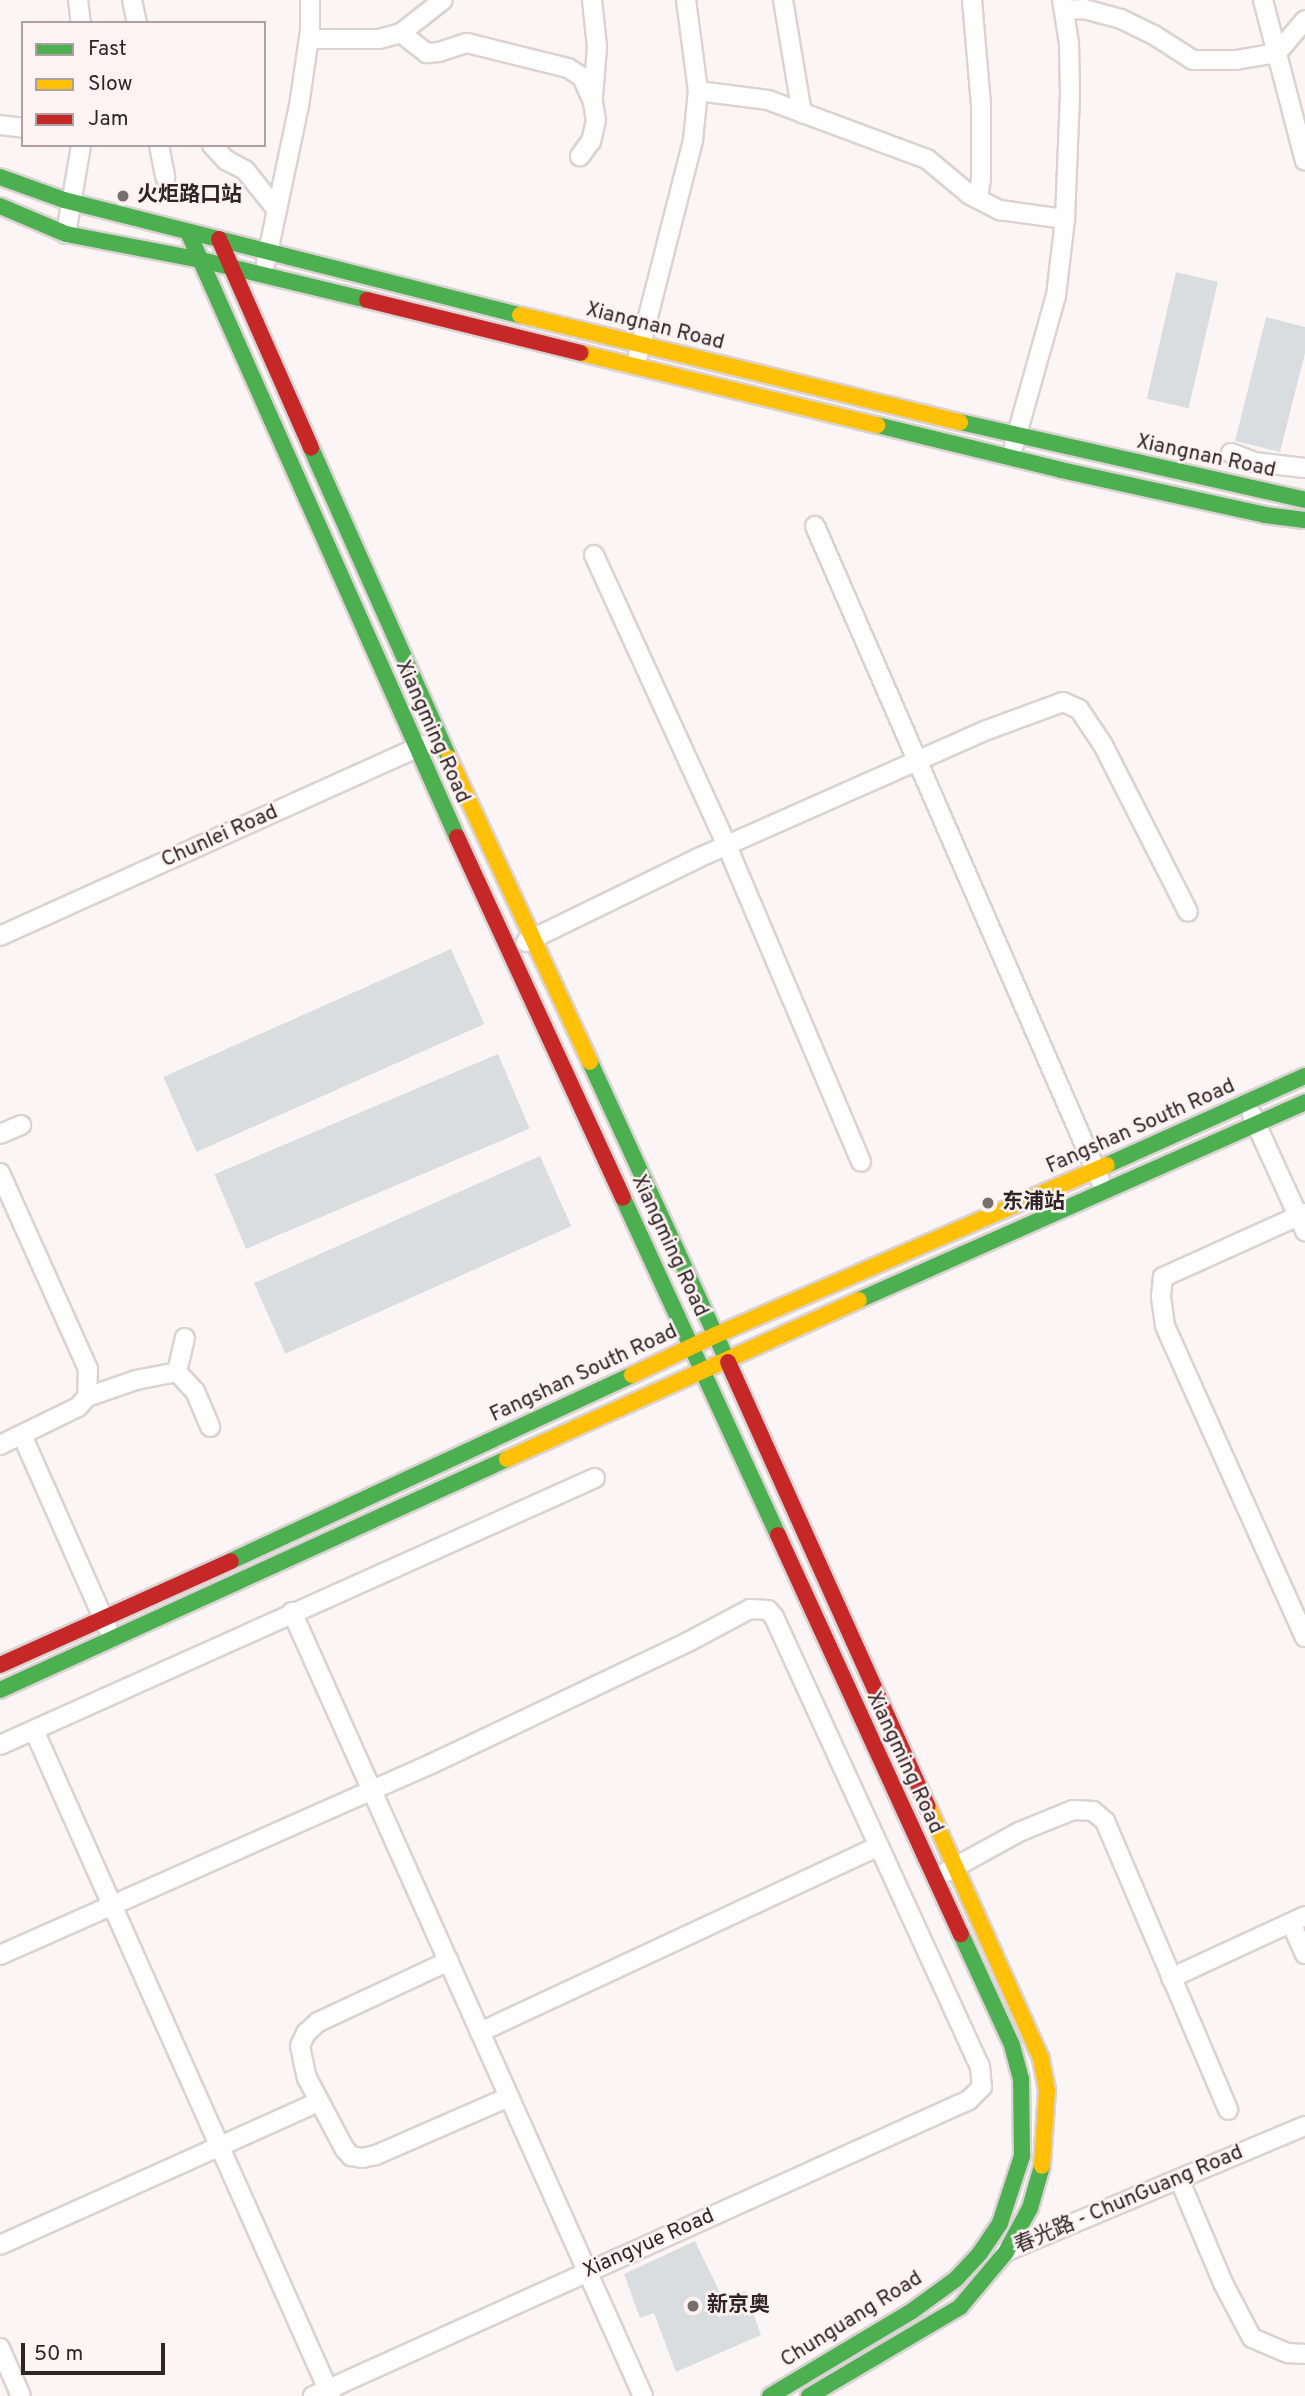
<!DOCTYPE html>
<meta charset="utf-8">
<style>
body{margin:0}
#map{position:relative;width:1305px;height:2396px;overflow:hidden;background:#fcf5f6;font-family:Overpass,"Noto Sans SC",sans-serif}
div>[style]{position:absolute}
.building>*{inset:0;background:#dadddf;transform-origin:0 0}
.roads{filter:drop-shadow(2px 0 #dbd2d3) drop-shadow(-2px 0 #dbd2d3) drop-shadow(0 2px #dbd2d3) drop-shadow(0 -2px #dbd2d3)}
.street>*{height:18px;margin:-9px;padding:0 9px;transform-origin:9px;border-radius:9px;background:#fffefe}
.fast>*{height:16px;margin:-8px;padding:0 8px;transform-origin:8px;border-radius:8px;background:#4caf50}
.slow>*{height:16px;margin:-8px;padding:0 8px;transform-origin:8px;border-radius:8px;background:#ffc107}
.jam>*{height:16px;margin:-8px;padding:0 8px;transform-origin:8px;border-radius:8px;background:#c62828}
.dots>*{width:19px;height:19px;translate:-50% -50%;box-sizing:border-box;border:4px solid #fff2f3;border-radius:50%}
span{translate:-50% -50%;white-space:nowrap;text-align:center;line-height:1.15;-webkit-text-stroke:5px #fff2f3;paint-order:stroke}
.poi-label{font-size:21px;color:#302526;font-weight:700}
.left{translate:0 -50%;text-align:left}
.street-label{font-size:21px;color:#302526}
.legend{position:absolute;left:21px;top:21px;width:245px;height:126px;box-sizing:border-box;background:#fff2f3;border:2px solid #aca0a1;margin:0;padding:9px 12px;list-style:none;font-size:21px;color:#302526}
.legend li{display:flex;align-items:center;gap:14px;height:35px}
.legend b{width:35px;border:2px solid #aca0a1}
.scale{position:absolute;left:21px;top:2343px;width:144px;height:32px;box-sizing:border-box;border:4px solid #302526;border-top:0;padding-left:9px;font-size:21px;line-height:24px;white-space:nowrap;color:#302526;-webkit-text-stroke:5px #fff2f3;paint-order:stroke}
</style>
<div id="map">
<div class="building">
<div style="left:1176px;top:272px;width:43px;height:130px;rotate:13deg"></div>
<div style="clip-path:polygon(1266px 317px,1305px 327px,1305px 353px,1280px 452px,1235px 441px)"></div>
<div style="left:451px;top:949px;width:82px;height:315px;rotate:66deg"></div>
<div style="left:498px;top:1054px;width:81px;height:308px;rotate:67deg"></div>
<div style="left:540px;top:1156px;width:77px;height:313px;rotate:66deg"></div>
<div style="clip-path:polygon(695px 2241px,723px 2299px,745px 2291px,761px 2335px,676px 2372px,654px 2313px,640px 2318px,624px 2274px)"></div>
</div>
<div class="roads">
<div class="street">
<div style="left:78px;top:0;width:23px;rotate:83deg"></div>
<div style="left:132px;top:0;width:24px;rotate:78deg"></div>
<div style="left:592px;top:0;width:47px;rotate:83.9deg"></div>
<div style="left:597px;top:47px;width:50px;rotate:94.6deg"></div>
<div style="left:783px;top:0;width:115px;rotate:80.5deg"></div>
<div style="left:972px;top:0;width:106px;rotate:85.1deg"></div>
<div style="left:981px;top:106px;width:73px;rotate:90deg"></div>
<div style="left:981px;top:179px;width:20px;rotate:99deg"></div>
<div style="left:1263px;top:0;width:166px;rotate:75.4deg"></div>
<div style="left:1065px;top:10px;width:19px;rotate:-3deg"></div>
<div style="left:1084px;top:9px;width:38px;rotate:15deg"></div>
<div style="left:1121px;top:19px;width:37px;rotate:26deg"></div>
<div style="left:1154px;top:35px;width:46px;rotate:32.7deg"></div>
<div style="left:1193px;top:60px;width:43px"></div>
<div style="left:1236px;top:60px;width:42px;rotate:-9.7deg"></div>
<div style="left:1277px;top:53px;width:43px;rotate:-49.7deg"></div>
<div style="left:401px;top:33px;width:33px;rotate:38deg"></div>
<div style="left:427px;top:53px;width:12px;rotate:-5deg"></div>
<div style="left:439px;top:52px;width:29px;rotate:-18deg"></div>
<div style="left:467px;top:43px;width:104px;rotate:13.9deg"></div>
<div style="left:568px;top:68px;width:17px;rotate:33deg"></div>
<div style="left:582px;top:77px;width:27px;rotate:66deg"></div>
<div style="left:593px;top:102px;width:18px;rotate:81deg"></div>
<div style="left:596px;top:120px;width:22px;rotate:103deg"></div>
<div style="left:591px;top:141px;width:19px;rotate:126deg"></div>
<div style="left:309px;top:39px;width:70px"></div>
<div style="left:379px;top:39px;width:23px;rotate:-15deg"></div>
<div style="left:401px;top:33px;width:53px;rotate:-38.2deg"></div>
<div style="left:698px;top:91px;width:71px;rotate:7.3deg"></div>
<div style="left:768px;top:100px;width:170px;rotate:20.4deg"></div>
<div style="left:927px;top:159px;width:56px;rotate:39.9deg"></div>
<div style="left:970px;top:195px;width:34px;rotate:27deg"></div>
<div style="left:1000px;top:210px;width:66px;rotate:7.9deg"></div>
<div style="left:0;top:125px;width:23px;rotate:7deg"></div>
<div style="left:159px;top:145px;width:33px;rotate:79deg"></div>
<div style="left:212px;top:145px;width:21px;rotate:47deg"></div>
<div style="left:226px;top:160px;width:21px;rotate:28deg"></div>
<div style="left:245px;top:170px;width:51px;rotate:51.3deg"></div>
<div style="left:66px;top:234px;width:90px;rotate:-80.4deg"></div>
<div style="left:266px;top:262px;width:159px;rotate:-78.1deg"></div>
<div style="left:299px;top:106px;width:76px;rotate:-81.7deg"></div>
<div style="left:310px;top:31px;width:31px;rotate:-90deg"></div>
<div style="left:638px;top:356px;width:223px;rotate:-75.7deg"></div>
<div style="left:693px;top:140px;width:49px;rotate:-84.2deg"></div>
<div style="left:698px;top:91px;width:92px;rotate:-97.5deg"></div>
<div style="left:1014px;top:445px;width:155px;rotate:-74.3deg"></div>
<div style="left:1056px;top:296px;width:78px;rotate:-83.3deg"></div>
<div style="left:1065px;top:219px;width:125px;rotate:-87.7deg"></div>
<div style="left:1070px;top:94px;width:51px;rotate:-91.1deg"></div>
<div style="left:1069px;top:43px;width:44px;rotate:-99.2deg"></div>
<div style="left:1231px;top:453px;width:25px;rotate:21deg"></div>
<div style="left:1254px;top:462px;width:51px;rotate:6.7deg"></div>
<div style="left:815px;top:526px;width:713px;rotate:66.45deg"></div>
<div style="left:594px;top:555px;width:320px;rotate:65.4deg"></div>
<div style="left:727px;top:846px;width:343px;rotate:67deg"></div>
<div style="left:0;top:936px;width:465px;rotate:-24.3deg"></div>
<div style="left:526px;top:942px;width:191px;rotate:-26deg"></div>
<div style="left:698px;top:858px;width:316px;rotate:-23.9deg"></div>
<div style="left:987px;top:730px;width:81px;rotate:-20.2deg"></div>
<div style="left:1063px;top:702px;width:17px;rotate:24deg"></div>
<div style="left:1079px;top:709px;width:43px;rotate:56.3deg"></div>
<div style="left:1103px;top:745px;width:187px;rotate:63deg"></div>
<div style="left:1252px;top:1115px;width:128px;rotate:65.4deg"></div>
<div style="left:0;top:1134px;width:23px;rotate:-23deg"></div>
<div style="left:0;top:1173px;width:215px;rotate:65.8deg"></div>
<div style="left:88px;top:1369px;width:28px;rotate:92deg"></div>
<div style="left:87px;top:1397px;width:13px;rotate:132deg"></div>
<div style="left:78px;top:1407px;width:87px;rotate:154deg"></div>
<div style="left:1305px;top:1213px;width:156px;rotate:155.7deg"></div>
<div style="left:1163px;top:1277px;width:20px;rotate:96deg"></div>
<div style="left:1161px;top:1297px;width:29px;rotate:82deg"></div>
<div style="left:1165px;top:1326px;width:341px;rotate:65.8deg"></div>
<div style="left:177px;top:1372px;width:35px;rotate:-77deg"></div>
<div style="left:87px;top:1397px;width:52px;rotate:-19.1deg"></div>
<div style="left:136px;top:1380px;width:42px;rotate:-11deg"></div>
<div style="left:177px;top:1372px;width:26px;rotate:47deg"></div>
<div style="left:195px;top:1391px;width:39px;rotate:67deg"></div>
<div style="left:22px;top:1435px;width:210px;rotate:66.1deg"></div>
<div style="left:292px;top:1612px;width:859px;rotate:65.88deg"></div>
<div style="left:34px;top:1730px;width:729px;rotate:65.97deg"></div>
<div style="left:0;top:1745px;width:652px;rotate:-24.17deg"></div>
<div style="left:946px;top:1872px;width:83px;rotate:-28.7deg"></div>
<div style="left:1019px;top:1832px;width:58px;rotate:-22.2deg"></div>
<div style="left:1073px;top:1810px;width:20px;rotate:3deg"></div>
<div style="left:1093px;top:1811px;width:16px;rotate:40deg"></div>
<div style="left:1105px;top:1821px;width:314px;rotate:66.9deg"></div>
<div style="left:1291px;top:1923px;width:34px;rotate:66deg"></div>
<div style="left:0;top:1955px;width:469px;rotate:-23.9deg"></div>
<div style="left:429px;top:1765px;width:287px;rotate:-25.4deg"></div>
<div style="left:688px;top:1642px;width:70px;rotate:-28deg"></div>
<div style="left:750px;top:1609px;width:18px;rotate:3deg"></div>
<div style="left:768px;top:1610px;width:9px;rotate:49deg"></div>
<div style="left:774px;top:1617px;width:494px;rotate:65.4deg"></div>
<div style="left:980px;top:2066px;width:21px;rotate:85deg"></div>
<div style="left:982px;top:2087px;width:18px;rotate:135deg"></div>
<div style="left:969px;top:2100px;width:720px;rotate:155.71deg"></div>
<div style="left:449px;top:1961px;width:145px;rotate:155deg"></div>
<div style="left:318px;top:2022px;width:16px;rotate:137deg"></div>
<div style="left:306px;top:2033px;width:14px;rotate:115deg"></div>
<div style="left:300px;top:2046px;width:33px;rotate:78deg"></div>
<div style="left:307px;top:2078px;width:79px;rotate:62.1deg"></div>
<div style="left:344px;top:2148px;width:11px;rotate:49deg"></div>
<div style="left:351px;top:2156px;width:11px;rotate:10deg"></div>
<div style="left:362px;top:2158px;width:14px;rotate:-12deg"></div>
<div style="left:376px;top:2155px;width:145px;rotate:-23.6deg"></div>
<div style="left:1171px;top:1978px;width:148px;rotate:-24.8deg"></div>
<div style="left:480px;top:2032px;width:440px;rotate:-25deg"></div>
<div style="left:1180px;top:2181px;width:111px;rotate:67.1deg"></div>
<div style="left:1223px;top:2283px;width:62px;rotate:62.2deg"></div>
<div style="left:1252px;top:2338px;width:39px;rotate:23deg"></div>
<div style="left:1288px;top:2353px;width:17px;rotate:3deg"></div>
<div style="left:0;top:2245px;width:349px;rotate:-24.2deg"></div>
<div style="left:1005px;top:2252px;width:325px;rotate:-22.8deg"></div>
<div style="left:0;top:2348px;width:52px;rotate:66.4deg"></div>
</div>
<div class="fast">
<div style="left:0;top:177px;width:68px;rotate:19.8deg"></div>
<div style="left:64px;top:200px;width:470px;rotate:14.2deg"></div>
<div style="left:0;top:206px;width:72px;rotate:23deg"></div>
<div style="left:66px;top:234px;width:137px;rotate:10.9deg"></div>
<div style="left:201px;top:260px;width:171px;rotate:13.5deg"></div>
<div style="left:188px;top:232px;width:662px;rotate:66.03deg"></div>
<div style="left:960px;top:422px;width:354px;rotate:12.7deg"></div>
<div style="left:877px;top:425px;width:189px;rotate:13.7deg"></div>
<div style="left:1061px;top:470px;width:209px;rotate:12.4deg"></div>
<div style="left:1265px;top:515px;width:40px;rotate:7.1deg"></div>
<div style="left:311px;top:448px;width:339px;rotate:66deg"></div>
<div style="left:590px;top:1062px;width:330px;rotate:65.3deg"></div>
<div style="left:1107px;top:1165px;width:217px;rotate:-24.2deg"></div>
<div style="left:623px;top:1198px;width:371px;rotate:65.3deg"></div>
<div style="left:859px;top:1300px;width:488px;rotate:-23.9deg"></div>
<div style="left:231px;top:1561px;width:442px;rotate:-24.9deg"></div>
<div style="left:0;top:1690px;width:557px;rotate:-24.5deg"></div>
<div style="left:770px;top:2396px;width:165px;rotate:-30.9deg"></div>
<div style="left:912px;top:2311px;width:54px;rotate:-36deg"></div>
<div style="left:956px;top:2279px;width:35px;rotate:-47deg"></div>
<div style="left:980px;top:2253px;width:36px;rotate:-56deg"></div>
<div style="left:1000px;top:2223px;width:71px;rotate:-71.8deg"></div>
<div style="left:1022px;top:2156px;width:77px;rotate:-90.7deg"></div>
<div style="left:1021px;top:2079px;width:35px;rotate:-105deg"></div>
<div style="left:1012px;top:2045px;width:122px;rotate:-114.7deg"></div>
<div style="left:809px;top:2396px;width:175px;rotate:-30.5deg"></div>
<div style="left:960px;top:2307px;width:72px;rotate:-50.1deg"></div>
<div style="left:1006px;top:2252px;width:50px;rotate:-61.4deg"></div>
<div style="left:1030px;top:2208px;width:44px;rotate:-74.1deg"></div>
</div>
<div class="slow">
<div style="left:520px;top:315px;width:453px;rotate:13.7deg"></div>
<div style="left:581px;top:353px;width:305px;rotate:13.7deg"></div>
<div style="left:449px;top:758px;width:335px;rotate:65.1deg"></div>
<div style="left:632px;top:1375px;width:93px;rotate:-25.5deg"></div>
<div style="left:716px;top:1335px;width:426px;rotate:-23.5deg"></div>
<div style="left:507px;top:1459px;width:386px;rotate:-24.3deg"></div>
<div style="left:928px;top:1806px;width:277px;rotate:65.9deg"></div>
<div style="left:1041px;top:2059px;width:32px;rotate:79deg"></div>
<div style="left:1047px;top:2090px;width:76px;rotate:93.8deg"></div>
</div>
<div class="jam">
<div style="left:219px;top:239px;width:228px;rotate:66.2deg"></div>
<div style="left:367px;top:300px;width:220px;rotate:13.9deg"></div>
<div style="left:457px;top:837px;width:397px;rotate:65.3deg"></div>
<div style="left:728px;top:1362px;width:487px;rotate:65.8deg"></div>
<div style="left:778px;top:1535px;width:439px;rotate:65.4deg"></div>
<div style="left:0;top:1665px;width:253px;rotate:-24.2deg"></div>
</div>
</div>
<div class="dots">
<div style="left:123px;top:196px;background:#776e6f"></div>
<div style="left:988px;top:1203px;background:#776e6f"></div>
<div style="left:693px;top:2306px;background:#776e6f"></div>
</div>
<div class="poi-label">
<span class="left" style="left:137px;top:196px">火炬路口站</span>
<span class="left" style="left:1002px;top:1203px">东浦站</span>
<span class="left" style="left:707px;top:2306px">新京奥</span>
</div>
<div class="street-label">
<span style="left:655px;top:327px;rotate:14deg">Xiangnan Road</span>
<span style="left:1206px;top:457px;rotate:12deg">Xiangnan Road</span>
<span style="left:432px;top:732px;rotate:66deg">Xiangming Road</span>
<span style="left:220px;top:837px;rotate:-24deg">Chunlei Road</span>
<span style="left:1141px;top:1127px;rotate:-24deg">Fangshan South Road</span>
<span style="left:669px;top:1246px;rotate:65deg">Xiangming Road</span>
<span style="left:584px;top:1374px;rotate:-25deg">Fangshan South Road</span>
<span style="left:904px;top:1763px;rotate:65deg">Xiangming Road</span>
<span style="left:1129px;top:2200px;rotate:-23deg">春光路 - ChunGuang Road</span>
<span style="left:649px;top:2244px;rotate:-24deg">Xiangyue Road</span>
<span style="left:852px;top:2320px;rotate:-32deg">Chunguang Road</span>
</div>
<ul class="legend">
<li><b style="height:9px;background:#4caf50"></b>Fast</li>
<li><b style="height:9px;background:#ffc107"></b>Slow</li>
<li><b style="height:9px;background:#c62828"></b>Jam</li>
</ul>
<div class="scale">50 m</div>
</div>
